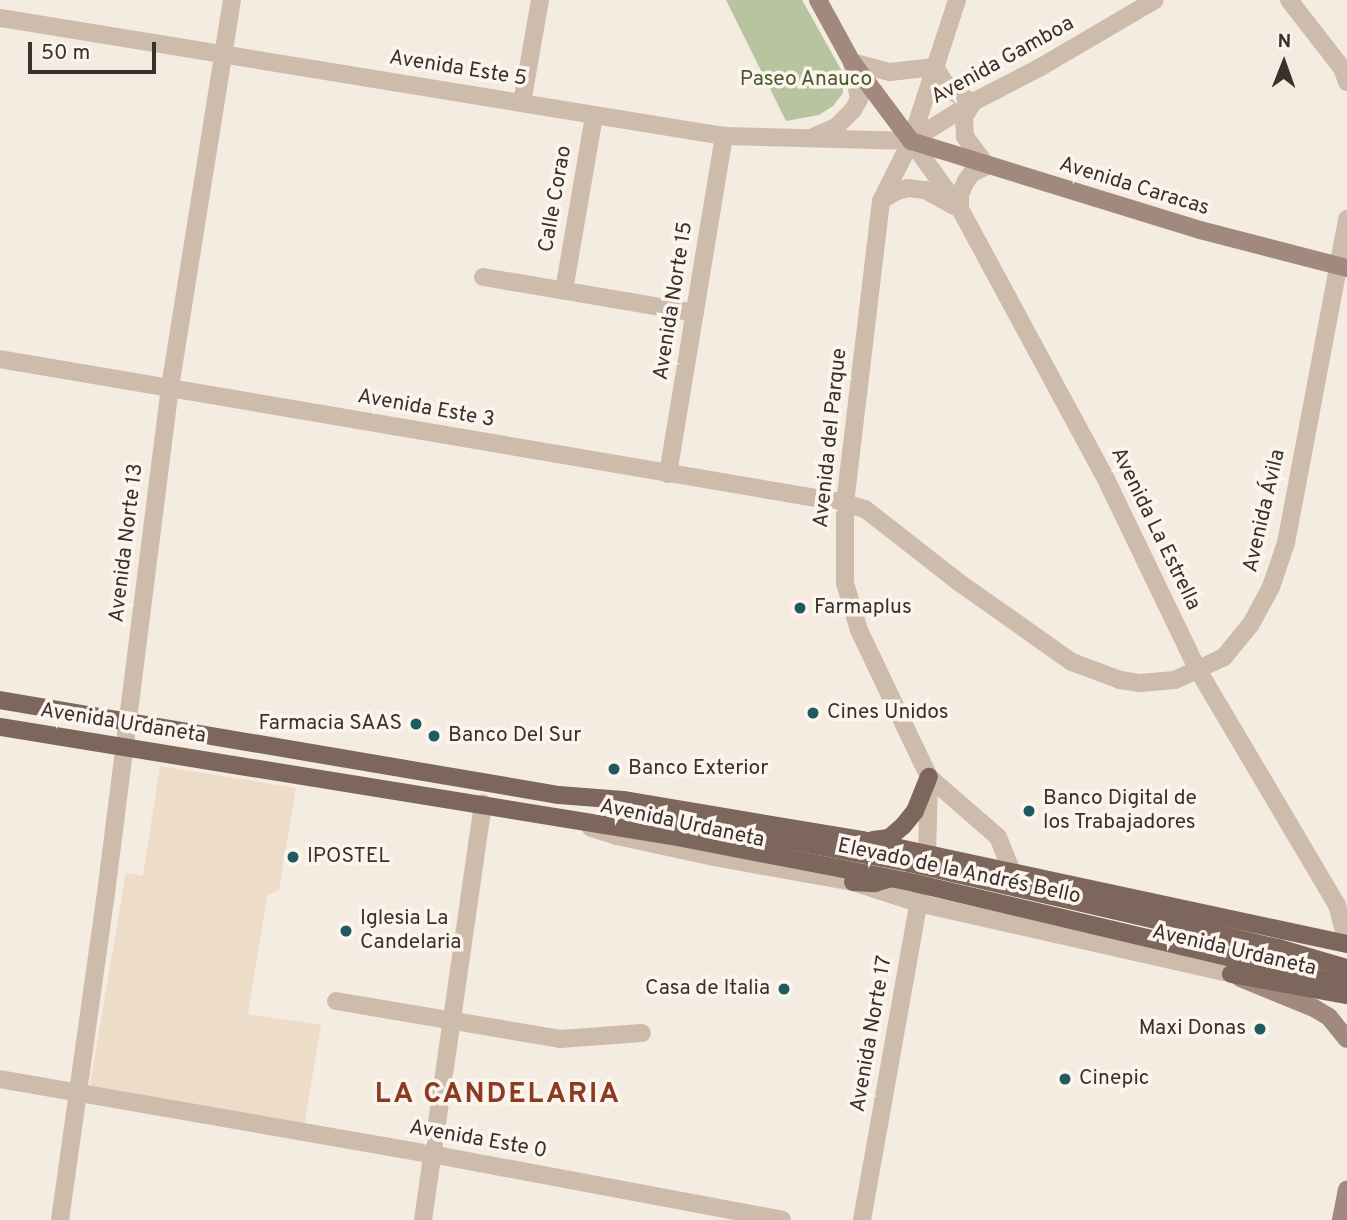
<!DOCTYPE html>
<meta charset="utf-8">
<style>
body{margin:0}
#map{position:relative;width:1347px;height:1220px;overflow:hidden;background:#f4ebe1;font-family:Overpass,sans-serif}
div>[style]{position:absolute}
.green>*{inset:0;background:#b8c4a0}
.plaza>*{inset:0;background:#ecdcc8}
.minor>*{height:18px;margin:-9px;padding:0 9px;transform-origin:9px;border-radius:9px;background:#cdbbac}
.secondary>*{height:18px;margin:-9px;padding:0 9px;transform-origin:9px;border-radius:9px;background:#a18a7d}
.primary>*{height:18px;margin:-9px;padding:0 9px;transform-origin:9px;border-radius:9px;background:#7d675c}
.primary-bridge>*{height:18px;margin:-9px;padding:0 9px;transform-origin:9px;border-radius:9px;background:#7d675c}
.dots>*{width:19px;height:19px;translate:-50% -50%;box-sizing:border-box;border:4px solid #fbf5ee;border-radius:50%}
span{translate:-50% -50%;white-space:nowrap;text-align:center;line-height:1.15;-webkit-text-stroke:7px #fbf5ee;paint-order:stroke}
.street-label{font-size:21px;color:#3b302b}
.park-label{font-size:21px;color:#4a5a2e}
.poi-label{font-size:21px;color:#3b302b}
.left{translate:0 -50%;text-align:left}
.right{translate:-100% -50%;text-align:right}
.district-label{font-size:28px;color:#8c3b22;font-weight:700;letter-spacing:2px}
.north{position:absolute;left:1249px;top:28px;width:70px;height:70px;-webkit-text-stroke:5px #fbf5ee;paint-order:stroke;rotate:1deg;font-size:19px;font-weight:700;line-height:28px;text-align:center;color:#3b302b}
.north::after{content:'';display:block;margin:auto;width:24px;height:32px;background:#3b302b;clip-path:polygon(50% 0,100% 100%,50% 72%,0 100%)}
.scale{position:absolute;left:28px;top:42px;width:128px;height:32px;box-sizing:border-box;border:4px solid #3b302b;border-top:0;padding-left:9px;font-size:21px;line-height:24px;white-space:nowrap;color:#3b302b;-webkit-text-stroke:5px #fbf5ee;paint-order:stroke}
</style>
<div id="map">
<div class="green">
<div style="clip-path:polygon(726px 0,802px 0,843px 73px,843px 93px,833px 106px,819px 115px,786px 121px)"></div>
</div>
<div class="plaza">
<div style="clip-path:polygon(160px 766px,296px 788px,279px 890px,267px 896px,248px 1014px,321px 1025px,304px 1127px,89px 1090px,126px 873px,143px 876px)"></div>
</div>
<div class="minor">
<div style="left:1289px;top:0;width:86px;rotate:52.1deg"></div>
<div style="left:1342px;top:68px;width:15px;rotate:70deg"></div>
<div style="left:0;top:18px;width:734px;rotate:9.26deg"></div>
<div style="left:724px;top:136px;width:187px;rotate:1.5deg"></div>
<div style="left:935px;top:67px;width:28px;rotate:58deg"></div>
<div style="left:950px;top:91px;width:25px;rotate:26deg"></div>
<div style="left:522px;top:103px;width:105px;rotate:-80.1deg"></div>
<div style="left:815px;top:136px;width:23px;rotate:-23deg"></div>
<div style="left:836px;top:127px;width:24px;rotate:-45deg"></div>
<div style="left:853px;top:110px;width:13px;rotate:-61deg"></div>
<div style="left:859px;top:99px;width:38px;rotate:-101deg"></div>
<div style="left:852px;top:62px;width:39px;rotate:15deg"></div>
<div style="left:890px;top:72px;width:45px;rotate:-6.3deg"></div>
<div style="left:911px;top:141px;width:84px;rotate:54.2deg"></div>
<div style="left:960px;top:209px;width:300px;rotate:61.6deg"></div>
<div style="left:1103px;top:473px;width:219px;rotate:64.3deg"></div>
<div style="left:1198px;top:670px;width:273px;rotate:59.4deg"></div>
<div style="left:1337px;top:905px;width:39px;rotate:75deg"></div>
<div style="left:911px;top:141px;width:73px;rotate:-32.2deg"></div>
<div style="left:973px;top:102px;width:74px;rotate:-27.3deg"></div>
<div style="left:1039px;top:68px;width:134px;rotate:-30.4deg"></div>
<div style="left:881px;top:201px;width:17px;rotate:-33deg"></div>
<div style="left:895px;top:192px;width:14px;rotate:-17deg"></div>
<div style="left:908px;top:188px;width:17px;rotate:7deg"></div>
<div style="left:925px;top:190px;width:33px;rotate:29deg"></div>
<div style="left:960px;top:209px;width:15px;rotate:-90deg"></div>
<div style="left:960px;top:194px;width:14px;rotate:-65deg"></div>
<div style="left:966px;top:181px;width:10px;rotate:-53deg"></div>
<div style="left:972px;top:173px;width:17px;rotate:-25deg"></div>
<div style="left:987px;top:166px;width:36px;rotate:-127deg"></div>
<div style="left:965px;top:137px;width:20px;rotate:-93deg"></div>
<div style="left:964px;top:117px;width:17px;rotate:-59deg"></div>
<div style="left:483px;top:277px;width:215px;rotate:9.6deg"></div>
<div style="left:564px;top:290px;width:177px;rotate:-80.2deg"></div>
<div style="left:0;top:359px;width:857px;rotate:9.67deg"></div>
<div style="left:845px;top:503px;width:21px;rotate:17deg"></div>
<div style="left:865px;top:509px;width:117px;rotate:38deg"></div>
<div style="left:957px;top:581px;width:141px;rotate:35.2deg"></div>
<div style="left:1072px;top:662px;width:51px;rotate:20.6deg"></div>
<div style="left:1120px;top:680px;width:20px;rotate:9deg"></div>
<div style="left:1140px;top:683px;width:35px;rotate:-5deg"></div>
<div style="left:1175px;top:680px;width:54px;rotate:-25.1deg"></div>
<div style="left:1224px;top:657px;width:43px;rotate:-50.7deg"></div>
<div style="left:1251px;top:624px;width:42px;rotate:-61.6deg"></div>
<div style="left:1271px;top:587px;width:46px;rotate:-71.2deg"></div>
<div style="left:1286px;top:543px;width:330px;rotate:-79.3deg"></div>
<div style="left:668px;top:474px;width:343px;rotate:-80.6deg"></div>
<div style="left:929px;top:777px;width:91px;rotate:41deg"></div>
<div style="left:998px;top:837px;width:40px;rotate:68deg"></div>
<div style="left:591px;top:828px;width:27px;rotate:17deg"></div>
<div style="left:617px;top:836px;width:99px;rotate:12.2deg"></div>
<div style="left:714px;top:857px;width:141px;rotate:10.2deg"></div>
<div style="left:853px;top:882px;width:68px;rotate:17.9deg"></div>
<div style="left:918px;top:903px;width:336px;rotate:12.7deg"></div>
<div style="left:336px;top:1001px;width:227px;rotate:9.6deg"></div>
<div style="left:560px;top:1039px;width:82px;rotate:-4.2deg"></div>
<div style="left:0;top:1079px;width:437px;rotate:9.9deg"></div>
<div style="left:431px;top:1154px;width:357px;rotate:10.6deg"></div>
<div style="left:60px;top:1220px;width:322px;rotate:-82deg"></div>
<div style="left:105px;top:901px;width:518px;rotate:-82.79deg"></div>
<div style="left:170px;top:387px;width:392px;rotate:-80.9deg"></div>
<div style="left:423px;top:1220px;width:421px;rotate:-81.8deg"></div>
<div style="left:862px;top:1220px;width:371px;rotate:-79.9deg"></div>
<div style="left:927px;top:855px;width:78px;rotate:-88.5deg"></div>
<div style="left:929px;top:777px;width:163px;rotate:-115.5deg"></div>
<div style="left:859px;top:630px;width:49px;rotate:-106.6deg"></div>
<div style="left:845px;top:583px;width:80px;rotate:-90deg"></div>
<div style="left:845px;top:503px;width:304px;rotate:-83.2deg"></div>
<div style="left:881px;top:201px;width:67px;rotate:-63.4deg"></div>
<div style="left:911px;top:141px;width:148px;rotate:-71.9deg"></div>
</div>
<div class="secondary">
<div style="left:818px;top:0;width:71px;rotate:61.3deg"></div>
<div style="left:852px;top:62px;width:99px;rotate:53.2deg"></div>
<div style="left:911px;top:141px;width:302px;rotate:17.1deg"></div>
<div style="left:1200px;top:230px;width:152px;rotate:14.5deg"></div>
<div style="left:1240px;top:978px;width:80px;rotate:22.1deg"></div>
<div style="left:1314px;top:1008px;width:17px;rotate:31deg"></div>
<div style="left:1329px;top:1017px;width:28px;rotate:51deg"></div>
<div style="left:1341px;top:1220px;width:31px;rotate:-79deg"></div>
</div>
<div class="primary">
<div style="left:0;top:700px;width:567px;rotate:9.65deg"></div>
<div style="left:559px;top:795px;width:64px;rotate:4.5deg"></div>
<div style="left:623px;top:800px;width:242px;rotate:9.5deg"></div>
<div style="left:862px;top:840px;width:496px;rotate:12.1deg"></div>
<div style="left:0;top:727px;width:681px;rotate:9.21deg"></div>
<div style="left:873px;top:840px;width:16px;rotate:-7deg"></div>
<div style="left:889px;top:838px;width:18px;rotate:-41deg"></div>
<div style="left:903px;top:826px;width:19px;rotate:-51deg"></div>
<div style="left:915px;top:811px;width:37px;rotate:-68deg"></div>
<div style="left:853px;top:882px;width:22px;rotate:3deg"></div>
<div style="left:875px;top:883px;width:14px;rotate:-17deg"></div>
<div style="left:1231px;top:974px;width:118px;rotate:10.3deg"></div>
</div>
<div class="primary-bridge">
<div style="left:674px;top:819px;width:239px;rotate:10.6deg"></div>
<div style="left:909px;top:863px;width:379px;rotate:13deg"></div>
<div style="left:1278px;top:948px;width:72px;rotate:16.2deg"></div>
<div style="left:672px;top:836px;width:238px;rotate:10.9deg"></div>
<div style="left:906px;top:881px;width:453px;rotate:13.3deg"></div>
</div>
<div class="dots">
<div style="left:800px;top:608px;background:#1f5a5e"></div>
<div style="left:813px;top:713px;background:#1f5a5e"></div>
<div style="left:416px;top:724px;background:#1f5a5e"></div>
<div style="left:434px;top:736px;background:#1f5a5e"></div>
<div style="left:614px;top:769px;background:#1f5a5e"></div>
<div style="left:1029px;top:811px;background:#1f5a5e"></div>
<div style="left:293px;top:857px;background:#1f5a5e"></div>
<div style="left:346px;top:931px;background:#1f5a5e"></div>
<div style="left:784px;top:989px;background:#1f5a5e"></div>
<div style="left:1260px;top:1029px;background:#1f5a5e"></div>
<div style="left:1065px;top:1079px;background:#1f5a5e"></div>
</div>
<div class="street-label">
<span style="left:1003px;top:61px;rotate:-29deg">Avenida Gamboa</span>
<span style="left:458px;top:69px;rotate:9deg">Avenida Este 5</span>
<span style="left:1134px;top:187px;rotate:17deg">Avenida Caracas</span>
<span style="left:556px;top:199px;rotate:-80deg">Calle Corao</span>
<span style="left:674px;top:301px;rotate:-81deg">Avenida Norte 15</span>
<span style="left:426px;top:409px;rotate:10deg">Avenida Este 3</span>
<span style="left:831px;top:438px;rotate:-84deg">Avenida del Parque</span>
<span style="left:1265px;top:511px;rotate:-77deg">Avenida Ávila</span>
<span style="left:1155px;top:529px;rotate:64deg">Avenida La Estrella</span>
<span style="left:127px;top:543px;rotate:-83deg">Avenida Norte 13</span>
<span style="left:123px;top:724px;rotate:9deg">Avenida Urdaneta</span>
<span style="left:682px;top:824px;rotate:12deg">Avenida Urdaneta</span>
<span style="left:959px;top:872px;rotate:12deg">Elevado de la Andrés Bello</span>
<span style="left:1234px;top:951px;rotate:13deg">Avenida Urdaneta</span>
<span style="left:872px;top:1034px;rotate:-80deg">Avenida Norte 17</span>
<span style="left:478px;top:1140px;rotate:10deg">Avenida Este 0</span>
</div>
<div class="park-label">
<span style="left:806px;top:80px">Paseo Anauco</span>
</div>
<div class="poi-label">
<span class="left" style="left:814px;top:608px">Farmaplus</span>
<span class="left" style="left:827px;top:713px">Cines Unidos</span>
<span class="right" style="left:402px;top:724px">Farmacia SAAS</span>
<span class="left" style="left:448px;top:736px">Banco Del Sur</span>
<span class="left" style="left:628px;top:769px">Banco Exterior</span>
<span class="left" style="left:1043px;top:811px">Banco Digital de<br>los Trabajadores</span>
<span class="left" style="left:307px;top:857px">IPOSTEL</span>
<span class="left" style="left:360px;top:931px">Iglesia La<br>Candelaria</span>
<span class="right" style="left:770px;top:989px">Casa de Italia</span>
<span class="right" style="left:1246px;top:1029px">Maxi Donas</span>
<span class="left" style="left:1079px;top:1079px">Cinepic</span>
</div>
<div class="district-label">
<span style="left:498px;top:1095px">LA CANDELARIA</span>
</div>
<div class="north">N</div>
<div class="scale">50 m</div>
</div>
